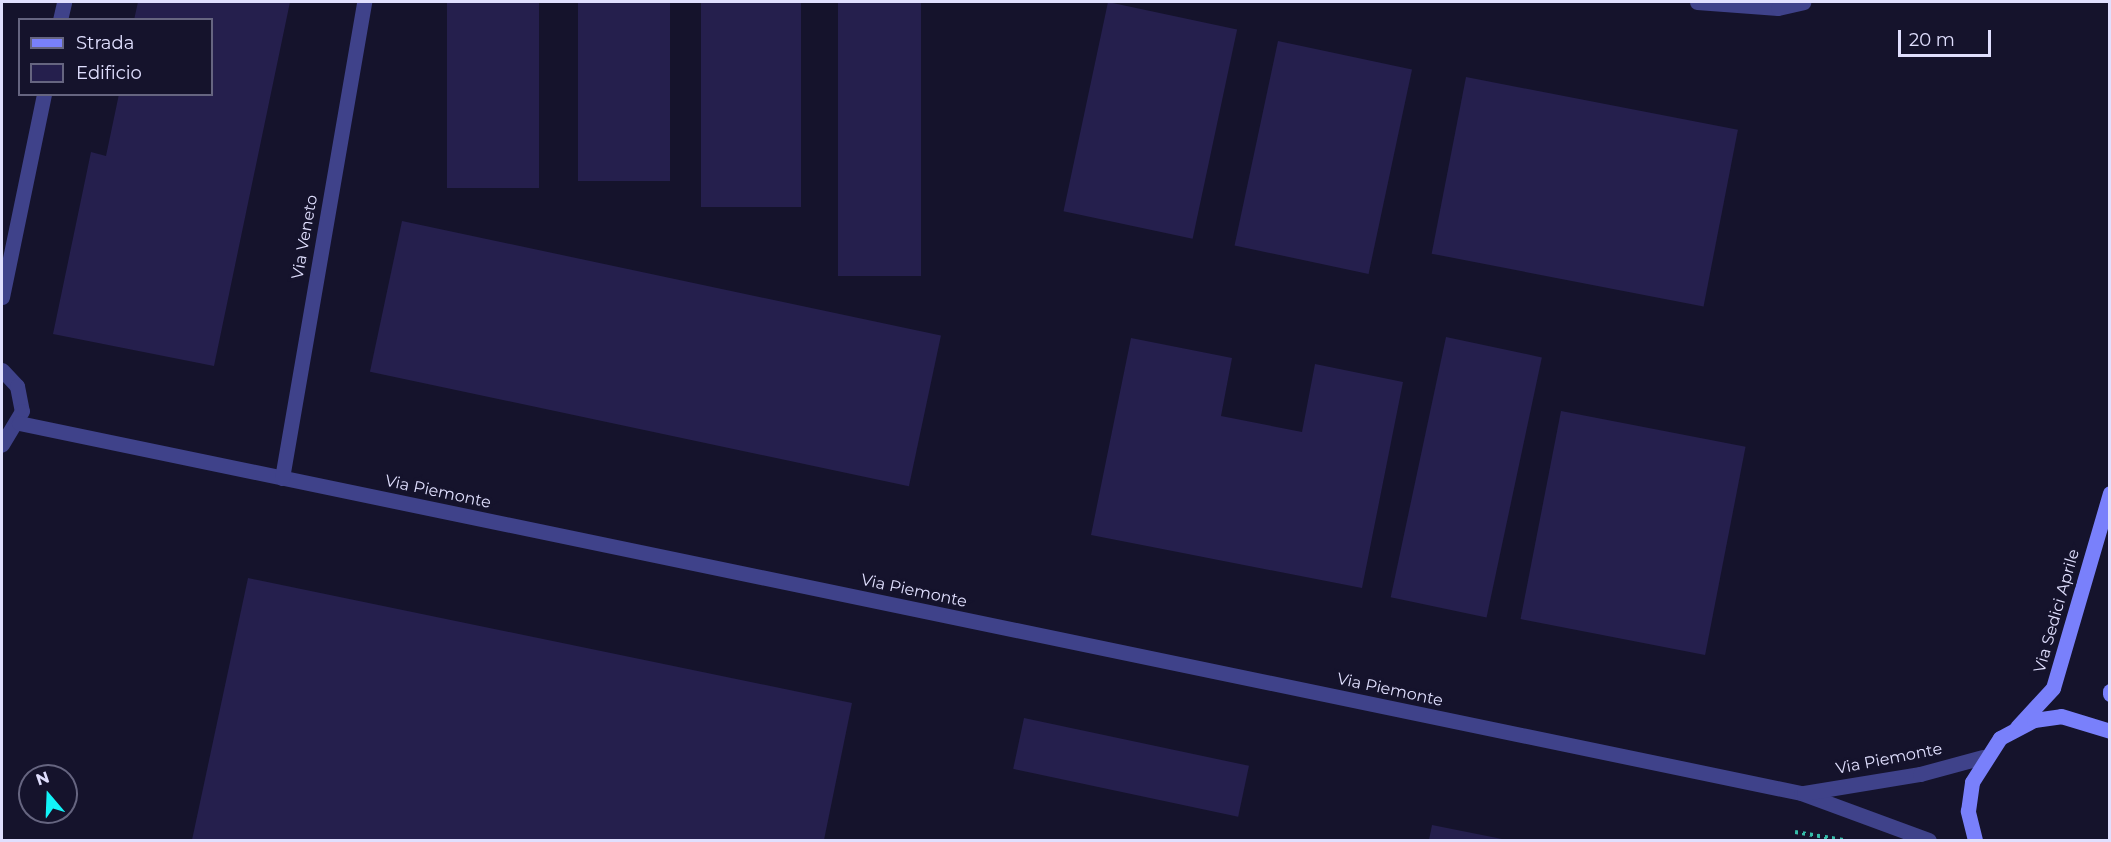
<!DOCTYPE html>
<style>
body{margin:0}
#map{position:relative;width:2111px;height:842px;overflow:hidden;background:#15132c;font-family:Montserrat,sans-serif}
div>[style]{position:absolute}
.building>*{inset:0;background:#251f4d;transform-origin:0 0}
.path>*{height:4px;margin-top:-2px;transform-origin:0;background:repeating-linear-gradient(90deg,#35bca9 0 3px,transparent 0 7.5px)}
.minor>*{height:15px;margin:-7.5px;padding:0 7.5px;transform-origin:7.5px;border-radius:7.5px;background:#3f428a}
.secondary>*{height:15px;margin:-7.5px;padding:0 7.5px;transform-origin:7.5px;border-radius:7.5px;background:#7980fb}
span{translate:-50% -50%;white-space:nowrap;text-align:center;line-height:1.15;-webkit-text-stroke:6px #15132c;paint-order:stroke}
.street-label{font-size:16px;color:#e0dffe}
.frame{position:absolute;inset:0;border:3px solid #e0dffe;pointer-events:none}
.legend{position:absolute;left:18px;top:18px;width:195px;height:78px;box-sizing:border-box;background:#15132c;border:2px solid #666580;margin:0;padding:8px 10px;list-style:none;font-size:18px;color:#e0dffe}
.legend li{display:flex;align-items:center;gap:12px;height:30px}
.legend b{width:30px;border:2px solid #666580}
.north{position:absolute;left:18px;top:764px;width:60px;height:60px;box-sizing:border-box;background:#15132c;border:2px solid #666580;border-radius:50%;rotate:341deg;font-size:16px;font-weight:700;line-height:24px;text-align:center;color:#e0dffe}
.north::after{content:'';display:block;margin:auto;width:21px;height:27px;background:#12f3f8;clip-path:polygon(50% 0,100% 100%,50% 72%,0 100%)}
.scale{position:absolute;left:1898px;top:30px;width:93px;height:27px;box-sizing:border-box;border:3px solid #e0dffe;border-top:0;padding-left:8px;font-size:18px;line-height:21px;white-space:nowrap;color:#e0dffe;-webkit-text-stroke:4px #15132c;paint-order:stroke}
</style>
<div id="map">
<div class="building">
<div style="clip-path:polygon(138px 2px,290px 2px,214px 366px,53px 334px,91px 152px,106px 156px,119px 94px,212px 94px,212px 20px,134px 20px)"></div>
<div style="left:447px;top:2px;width:92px;height:186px"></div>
<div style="left:578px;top:2px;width:92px;height:179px"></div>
<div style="left:701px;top:2px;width:100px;height:205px"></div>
<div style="left:838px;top:2px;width:83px;height:274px"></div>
<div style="left:1108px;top:2px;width:132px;height:214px;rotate:12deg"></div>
<div style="left:1278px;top:41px;width:137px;height:209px;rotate:12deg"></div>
<div style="left:1466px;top:77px;width:277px;height:180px;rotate:11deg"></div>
<div style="left:402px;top:221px;width:551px;height:154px;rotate:12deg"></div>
<div style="left:1446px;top:337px;width:98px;height:266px;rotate:12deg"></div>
<div style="clip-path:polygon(1131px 338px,1232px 358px,1221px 416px,1302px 432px,1315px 364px,1403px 382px,1362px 588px,1091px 535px)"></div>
<div style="left:1561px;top:411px;width:188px;height:212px;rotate:11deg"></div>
<div style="clip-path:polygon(248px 578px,852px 703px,824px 840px,192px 840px)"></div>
<div style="left:1024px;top:718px;width:230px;height:52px;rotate:12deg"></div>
<div style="clip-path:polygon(1432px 825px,1502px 839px,1501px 840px,1429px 840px)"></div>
</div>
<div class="path">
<div style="left:1795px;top:832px;width:49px;rotate:9.5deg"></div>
</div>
<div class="minor">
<div style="left:1697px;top:2px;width:81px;rotate:4.2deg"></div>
<div style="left:1778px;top:8px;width:26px;rotate:-13deg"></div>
<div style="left:60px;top:20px;width:18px;rotate:-77deg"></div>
<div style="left:2px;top:297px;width:207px;rotate:-78.3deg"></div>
<div style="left:2px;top:370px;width:22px;rotate:47deg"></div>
<div style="left:17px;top:386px;width:25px;rotate:79deg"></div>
<div style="left:22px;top:411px;width:39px;rotate:121deg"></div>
<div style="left:19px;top:423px;width:1820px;rotate:11.73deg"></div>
<div style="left:1801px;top:793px;width:136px;rotate:20.2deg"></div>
<div style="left:282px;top:478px;width:483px;rotate:-80.2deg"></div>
<div style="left:1804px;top:793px;width:118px;rotate:-9.3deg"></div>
<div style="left:1920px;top:774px;width:65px;rotate:-15.1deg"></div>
</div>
<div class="secondary">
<div style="left:2110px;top:691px;width:3px;rotate:90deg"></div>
<div style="left:2017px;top:727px;width:53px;rotate:-47.3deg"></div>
<div style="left:2053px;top:688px;width:203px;rotate:-73.7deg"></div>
<div style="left:1975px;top:840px;width:30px;rotate:-104deg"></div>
<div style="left:1968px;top:811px;width:29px;rotate:-82deg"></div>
<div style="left:1972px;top:782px;width:52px;rotate:-57.5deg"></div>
<div style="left:2000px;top:738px;width:38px;rotate:-28deg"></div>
<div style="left:2034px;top:720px;width:27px;rotate:-8deg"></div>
<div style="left:2061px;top:716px;width:51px;rotate:17deg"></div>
</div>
<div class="street-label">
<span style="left:305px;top:237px;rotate:-80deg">Via Veneto</span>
<span style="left:438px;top:492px;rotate:12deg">Via Piemonte</span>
<span style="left:914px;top:591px;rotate:12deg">Via Piemonte</span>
<span style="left:2057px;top:611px;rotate:-74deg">Via Sedici Aprile</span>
<span style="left:1390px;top:690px;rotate:12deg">Via Piemonte</span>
<span style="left:1889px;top:759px;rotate:-11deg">Via Piemonte</span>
</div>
<div class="frame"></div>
<ul class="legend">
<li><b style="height:8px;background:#7980fb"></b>Strada</li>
<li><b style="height:16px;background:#251f4d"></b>Edificio</li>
</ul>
<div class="north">N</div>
<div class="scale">20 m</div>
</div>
